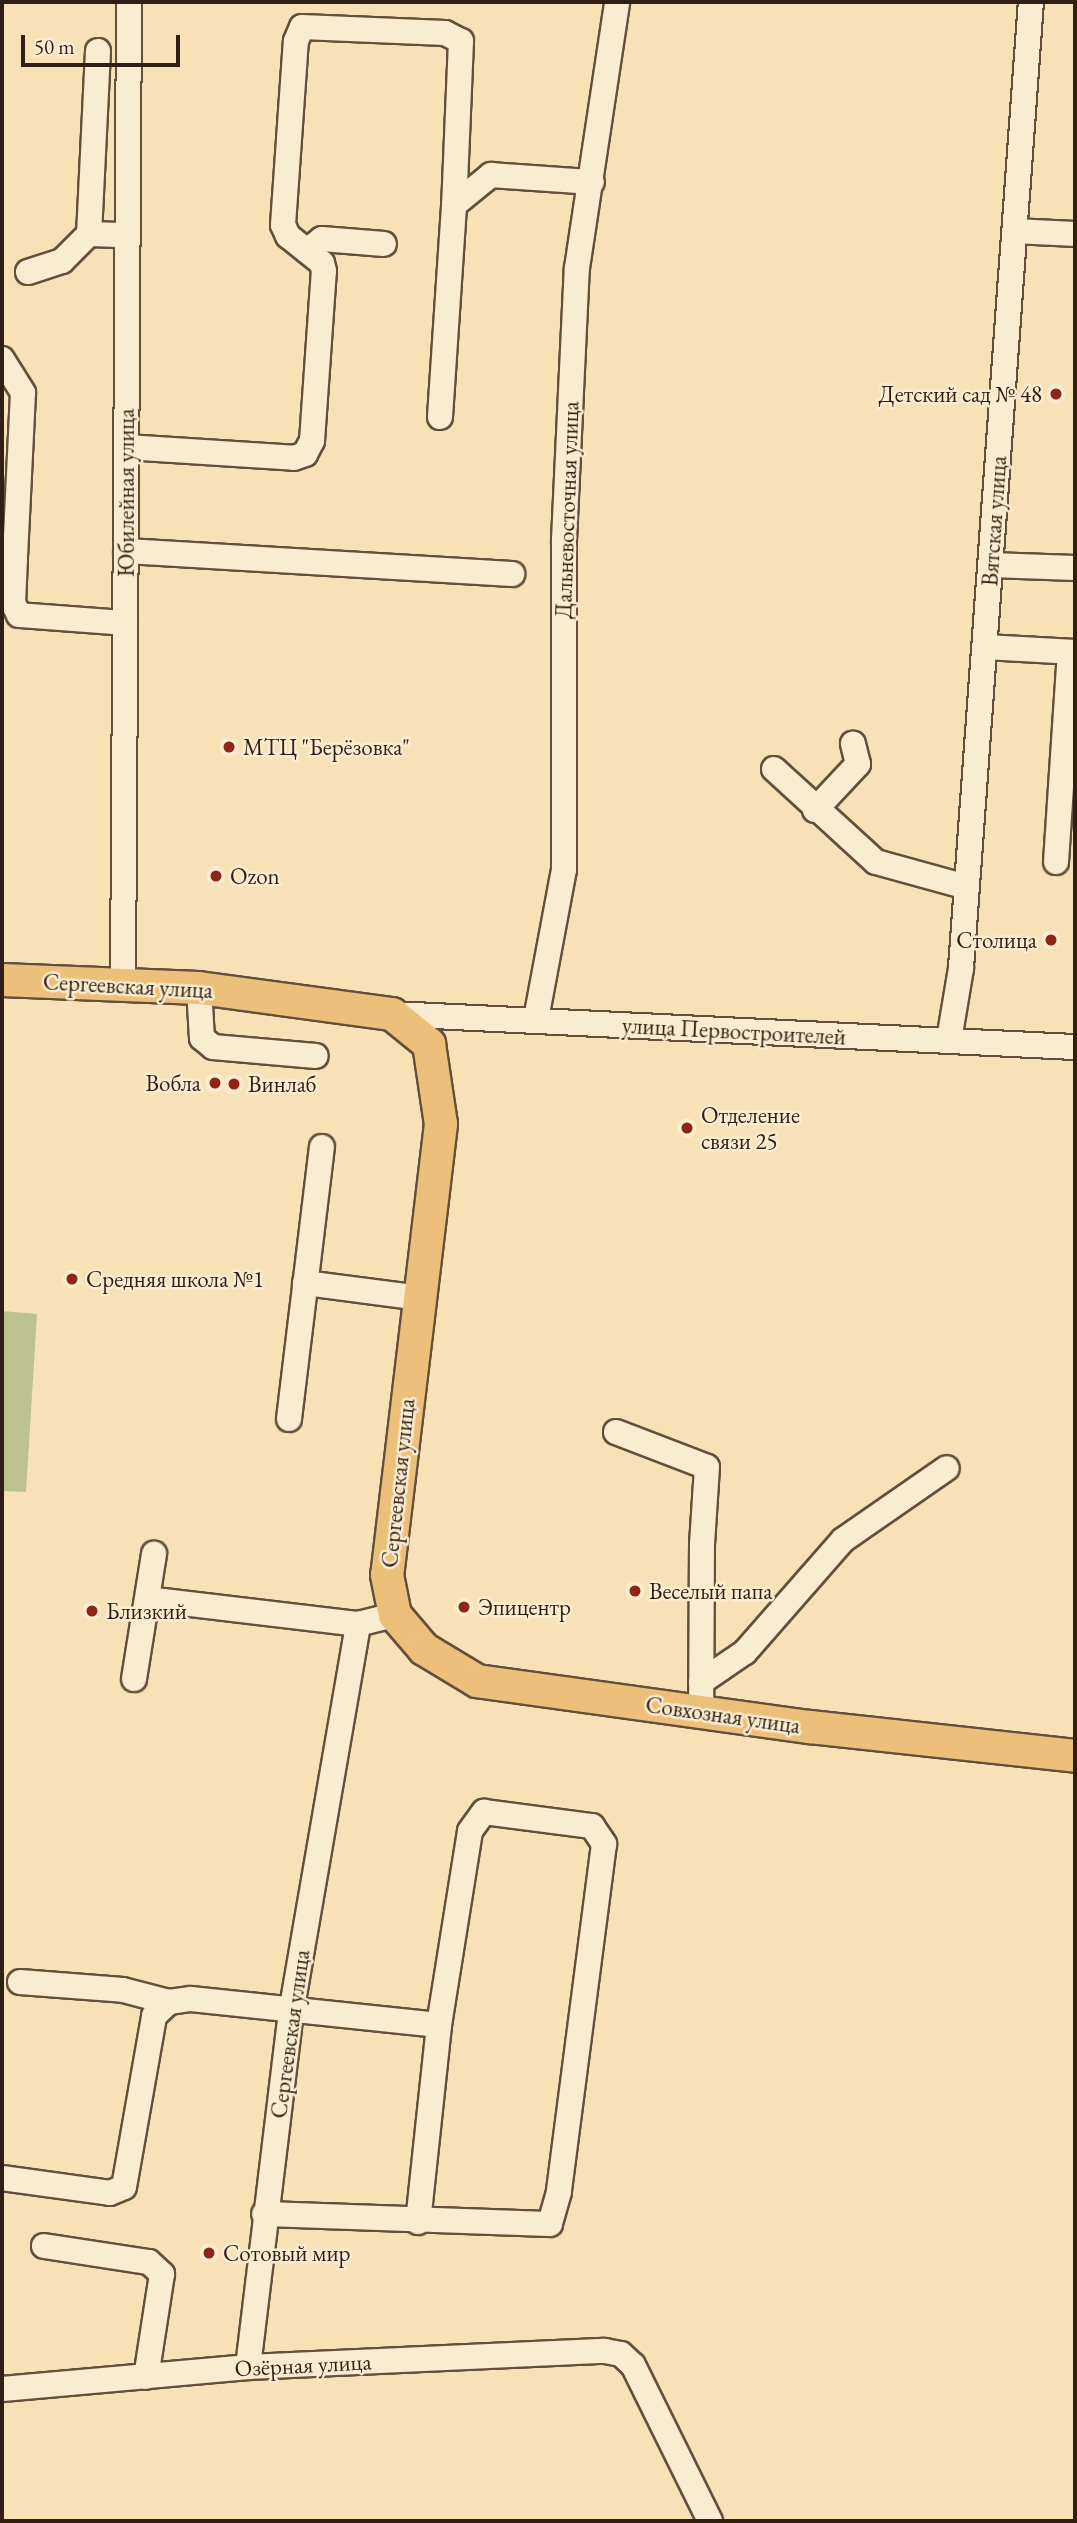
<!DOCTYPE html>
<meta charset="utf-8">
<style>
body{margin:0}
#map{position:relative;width:1077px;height:2523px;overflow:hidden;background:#f8e1b6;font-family:"EB Garamond",serif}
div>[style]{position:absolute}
.green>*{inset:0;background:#bcc38f}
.roads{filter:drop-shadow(2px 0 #634f3c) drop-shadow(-2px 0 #634f3c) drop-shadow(0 2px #634f3c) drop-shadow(0 -2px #634f3c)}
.minor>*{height:24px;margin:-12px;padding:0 12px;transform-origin:12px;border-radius:12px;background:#faecd0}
.major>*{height:32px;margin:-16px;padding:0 16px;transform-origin:16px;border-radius:16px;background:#ecc07b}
.dots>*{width:19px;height:19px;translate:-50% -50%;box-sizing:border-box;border:4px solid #faecd0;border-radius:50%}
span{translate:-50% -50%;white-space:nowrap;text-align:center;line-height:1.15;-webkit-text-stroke:5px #faecd0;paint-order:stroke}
.poi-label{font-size:23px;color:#311e14}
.right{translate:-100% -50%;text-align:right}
.left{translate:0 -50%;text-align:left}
.street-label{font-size:23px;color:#311e14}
.frame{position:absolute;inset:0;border:4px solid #311e14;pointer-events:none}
.scale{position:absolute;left:21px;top:35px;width:159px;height:32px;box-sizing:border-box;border:4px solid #311e14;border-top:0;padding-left:9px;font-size:21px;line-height:24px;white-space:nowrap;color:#311e14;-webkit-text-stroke:5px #faecd0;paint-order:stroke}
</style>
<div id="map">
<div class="green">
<div style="clip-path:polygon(2px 1311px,37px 1314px,26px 1492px,2px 1491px)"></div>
</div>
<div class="roads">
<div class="minor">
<div style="left:98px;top:51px;width:183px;rotate:92.8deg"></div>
<div style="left:89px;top:234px;width:38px;rotate:2deg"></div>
<div style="left:1015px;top:231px;width:60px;rotate:2.9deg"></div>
<div style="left:307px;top:251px;width:19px;rotate:-39deg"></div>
<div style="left:322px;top:239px;width:62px;rotate:4.6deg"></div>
<div style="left:28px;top:272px;width:36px;rotate:-18deg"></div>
<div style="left:62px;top:261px;width:38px;rotate:-45deg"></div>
<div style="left:2px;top:359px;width:40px;rotate:58deg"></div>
<div style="left:23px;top:393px;width:165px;rotate:92.8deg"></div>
<div style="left:15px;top:558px;width:13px;rotate:-176deg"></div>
<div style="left:440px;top:417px;width:212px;rotate:-86.2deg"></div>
<div style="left:454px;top:205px;width:48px;rotate:-39deg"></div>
<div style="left:491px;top:175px;width:101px;rotate:4deg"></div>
<div style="left:126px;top:447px;width:168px;rotate:3.7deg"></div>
<div style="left:294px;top:458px;width:12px;rotate:-20deg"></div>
<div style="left:305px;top:454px;width:15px;rotate:-62deg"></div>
<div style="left:312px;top:441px;width:170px;rotate:-86deg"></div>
<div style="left:324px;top:271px;width:8px;rotate:-104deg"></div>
<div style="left:322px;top:263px;width:43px;rotate:-141.5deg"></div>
<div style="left:288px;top:236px;width:12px;rotate:-114deg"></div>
<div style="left:283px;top:225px;width:184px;rotate:-86deg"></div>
<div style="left:296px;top:41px;width:15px;rotate:-67deg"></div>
<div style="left:302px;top:27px;width:143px;rotate:2.4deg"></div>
<div style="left:445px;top:33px;width:18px;rotate:27deg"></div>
<div style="left:461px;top:41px;width:164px;rotate:92.4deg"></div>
<div style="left:126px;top:551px;width:387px;rotate:3.4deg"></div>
<div style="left:15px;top:558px;width:45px;rotate:92.5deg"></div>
<div style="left:13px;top:603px;width:13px;rotate:63deg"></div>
<div style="left:19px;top:615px;width:106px;rotate:4.3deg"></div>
<div style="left:991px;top:565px;width:84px;rotate:2deg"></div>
<div style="left:985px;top:647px;width:90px;rotate:3.2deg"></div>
<div style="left:774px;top:769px;width:138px;rotate:42.4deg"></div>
<div style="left:876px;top:862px;width:94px;rotate:15.4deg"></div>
<div style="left:815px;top:810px;width:63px;rotate:-46.9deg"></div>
<div style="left:858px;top:764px;width:21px;rotate:-104deg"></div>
<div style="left:1056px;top:862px;width:210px;rotate:-86.2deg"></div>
<div style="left:123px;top:984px;width:982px;rotate:-89.65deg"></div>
<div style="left:199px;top:988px;width:50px;rotate:86.6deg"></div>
<div style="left:202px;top:1038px;width:14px;rotate:39deg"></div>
<div style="left:213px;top:1047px;width:103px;rotate:5deg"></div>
<div style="left:392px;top:1014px;width:684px;rotate:2.77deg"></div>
<div style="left:536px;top:1019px;width:152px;rotate:-79.4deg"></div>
<div style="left:564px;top:870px;width:330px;rotate:-90deg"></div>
<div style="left:564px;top:540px;width:272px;rotate:-87.3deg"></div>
<div style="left:577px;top:268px;width:269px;rotate:-81.4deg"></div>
<div style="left:949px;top:1040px;width:73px;rotate:-80.5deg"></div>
<div style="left:961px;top:968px;width:969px;rotate:-85.86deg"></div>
<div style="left:305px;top:1283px;width:116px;rotate:7.4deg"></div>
<div style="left:289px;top:1419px;width:274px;rotate:-83.1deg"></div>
<div style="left:616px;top:1432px;width:97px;rotate:21deg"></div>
<div style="left:707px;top:1467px;width:77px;rotate:93.7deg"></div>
<div style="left:702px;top:1544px;width:168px;rotate:90.3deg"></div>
<div style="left:148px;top:1599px;width:211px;rotate:6.8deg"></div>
<div style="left:134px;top:1679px;width:127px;rotate:-80.9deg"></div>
<div style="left:701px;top:1682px;width:53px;rotate:-34.3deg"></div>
<div style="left:745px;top:1652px;width:149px;rotate:-48.8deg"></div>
<div style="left:843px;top:1540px;width:126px;rotate:-34.7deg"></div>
<div style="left:20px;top:1982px;width:103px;rotate:4.4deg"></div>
<div style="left:123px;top:1990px;width:48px;rotate:14.6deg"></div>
<div style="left:2px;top:2178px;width:109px;rotate:7.9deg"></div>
<div style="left:110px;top:2193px;width:15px;rotate:-23deg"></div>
<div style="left:124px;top:2187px;width:174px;rotate:-80deg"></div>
<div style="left:154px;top:2016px;width:21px;rotate:-43deg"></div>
<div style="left:169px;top:2002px;width:22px;rotate:-8deg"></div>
<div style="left:191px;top:1999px;width:249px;rotate:6deg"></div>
<div style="left:439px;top:2025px;width:196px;rotate:-80.9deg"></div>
<div style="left:470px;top:1831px;width:24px;rotate:-54deg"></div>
<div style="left:484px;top:1812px;width:109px;rotate:7.4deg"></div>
<div style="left:592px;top:1826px;width:22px;rotate:56deg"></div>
<div style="left:604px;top:1844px;width:351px;rotate:97.4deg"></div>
<div style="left:559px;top:2192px;width:33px;rotate:106deg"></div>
<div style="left:550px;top:2224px;width:286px;rotate:-178deg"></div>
<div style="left:418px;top:2222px;width:198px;rotate:-83.9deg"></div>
<div style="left:44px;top:2246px;width:106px;rotate:8.7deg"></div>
<div style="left:149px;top:2262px;width:18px;rotate:43deg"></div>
<div style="left:162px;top:2274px;width:104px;rotate:98.8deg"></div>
<div style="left:248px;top:2367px;width:357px;rotate:-83.1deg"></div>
<div style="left:291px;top:2013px;width:395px;rotate:-80.2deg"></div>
<div style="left:358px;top:1624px;width:38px;rotate:-14deg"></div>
<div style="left:2px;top:2389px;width:247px;rotate:-5.1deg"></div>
<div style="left:248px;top:2367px;width:357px;rotate:-2.6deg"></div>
<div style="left:605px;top:2351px;width:16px;rotate:11deg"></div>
<div style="left:621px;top:2354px;width:16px;rotate:43deg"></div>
<div style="left:633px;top:2365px;width:174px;rotate:63.7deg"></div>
</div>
<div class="major">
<div style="left:2px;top:980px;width:197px;rotate:2.3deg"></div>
<div style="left:199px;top:988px;width:195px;rotate:7.7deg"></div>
<div style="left:392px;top:1014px;width:48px;rotate:39deg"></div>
<div style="left:429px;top:1044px;width:81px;rotate:81.5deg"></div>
<div style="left:441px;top:1124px;width:454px;rotate:96.8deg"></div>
<div style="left:387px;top:1575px;width:41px;rotate:78.7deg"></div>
<div style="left:395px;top:1615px;width:45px;rotate:49.5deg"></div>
<div style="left:424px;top:1649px;width:62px;rotate:31.1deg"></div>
<div style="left:477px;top:1681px;width:336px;rotate:7.9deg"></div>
<div style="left:810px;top:1727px;width:267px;rotate:6.2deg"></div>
</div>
</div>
<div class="dots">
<div style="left:1056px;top:394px;background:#8f2418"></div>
<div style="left:229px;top:747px;background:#8f2418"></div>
<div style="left:216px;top:876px;background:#8f2418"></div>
<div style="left:1051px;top:940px;background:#8f2418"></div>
<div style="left:215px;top:1083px;background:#8f2418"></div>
<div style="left:234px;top:1084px;background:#8f2418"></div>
<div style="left:687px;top:1128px;background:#8f2418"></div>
<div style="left:72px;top:1279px;background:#8f2418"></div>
<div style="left:635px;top:1591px;background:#8f2418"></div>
<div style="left:464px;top:1607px;background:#8f2418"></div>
<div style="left:92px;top:1611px;background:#8f2418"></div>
<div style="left:209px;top:2253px;background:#8f2418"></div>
</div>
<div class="poi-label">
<span class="right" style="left:1042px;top:394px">Детский сад № 48</span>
<span class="left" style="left:243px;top:747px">МТЦ "Берёзовка"</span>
<span class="left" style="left:230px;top:876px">Ozon</span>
<span class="right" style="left:1037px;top:940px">Столица</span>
<span class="right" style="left:201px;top:1083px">Вобла</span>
<span class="left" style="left:248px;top:1084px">Винлаб</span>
<span class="left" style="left:701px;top:1128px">Отделение<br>связи 25</span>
<span class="left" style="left:86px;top:1279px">Средняя школа №1</span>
<span class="left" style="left:649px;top:1591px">Веселый папа</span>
<span class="left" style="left:478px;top:1607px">Эпицентр</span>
<span class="left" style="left:106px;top:1611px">Близкий</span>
<span class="left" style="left:223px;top:2253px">Сотовый мир</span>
</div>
<div class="street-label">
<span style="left:126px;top:493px;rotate:-90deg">Юбилейная улица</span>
<span style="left:567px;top:510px;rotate:-88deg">Дальневосточная улица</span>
<span style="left:994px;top:521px;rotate:-86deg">Вятская улица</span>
<span style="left:128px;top:986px;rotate:3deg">Сергеевская улица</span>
<span style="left:734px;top:1031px;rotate:3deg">улица Первостроителей</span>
<span style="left:398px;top:1483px;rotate:-84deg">Сергеевская улица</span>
<span style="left:723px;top:1715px;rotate:8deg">Совхозная улица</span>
<span style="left:290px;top:2034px;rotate:-82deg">Сергеевская улица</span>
<span style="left:303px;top:2365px;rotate:-3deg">Озёрная улица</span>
</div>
<div class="frame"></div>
<div class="scale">50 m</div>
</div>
